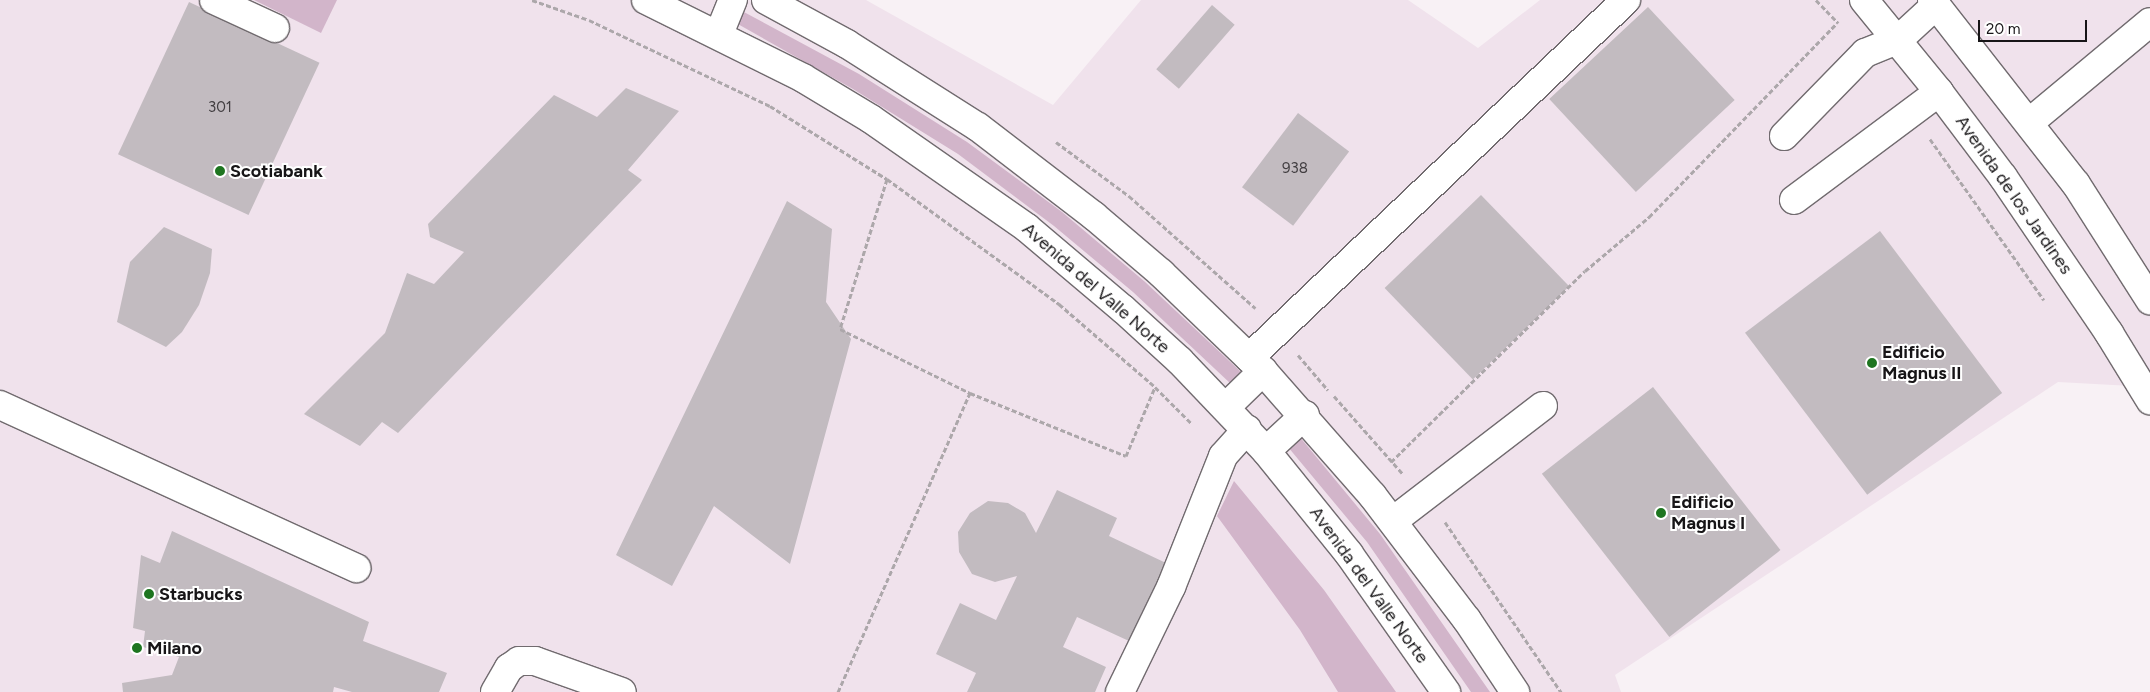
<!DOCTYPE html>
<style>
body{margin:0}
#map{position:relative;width:2150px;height:692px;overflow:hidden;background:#f8f1f5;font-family:Figtree,sans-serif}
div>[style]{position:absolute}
.built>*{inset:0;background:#f0e2ec}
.green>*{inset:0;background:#d2b5ca}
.building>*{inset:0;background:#c2bbc0;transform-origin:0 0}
.path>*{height:3px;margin-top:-1.5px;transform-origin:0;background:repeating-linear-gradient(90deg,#aca7aa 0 5px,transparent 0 7.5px)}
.roads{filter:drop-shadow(1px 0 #716b6f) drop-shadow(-1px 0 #716b6f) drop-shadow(0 1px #716b6f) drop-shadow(0 -1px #716b6f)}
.minor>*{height:28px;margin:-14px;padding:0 14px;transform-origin:14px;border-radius:14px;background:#fff}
.dots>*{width:14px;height:14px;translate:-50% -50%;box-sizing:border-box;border:2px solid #fff;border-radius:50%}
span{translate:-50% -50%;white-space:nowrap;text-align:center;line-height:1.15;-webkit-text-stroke:4px #fff;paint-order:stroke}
.number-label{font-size:15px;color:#423e41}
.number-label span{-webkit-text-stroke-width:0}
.poi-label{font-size:18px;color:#171517;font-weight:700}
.left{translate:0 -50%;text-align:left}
.street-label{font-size:18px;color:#171517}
.scale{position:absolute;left:1978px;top:20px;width:109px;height:22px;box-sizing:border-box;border:2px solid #171517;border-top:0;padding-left:6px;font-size:15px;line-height:18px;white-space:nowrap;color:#171517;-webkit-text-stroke:4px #fff;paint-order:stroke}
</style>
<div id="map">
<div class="built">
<div style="clip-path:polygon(0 0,866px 0,1053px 105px,1141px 0,1408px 0,1478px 48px,1540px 0,2150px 0,2150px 387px,2058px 382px,1615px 675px,1621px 692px,0 692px)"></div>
</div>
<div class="green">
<div style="clip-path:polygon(254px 0,337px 0,321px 33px)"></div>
<div style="clip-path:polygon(742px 11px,859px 74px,967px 142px,1062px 212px,1144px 281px,1241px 372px,1231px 384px,1133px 292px,1054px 226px,958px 154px,853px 89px,736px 23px)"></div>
<div style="clip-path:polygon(1299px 436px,1380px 534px,1490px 692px,1471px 692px,1367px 542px,1288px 447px)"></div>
<div style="clip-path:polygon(1234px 481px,1324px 590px,1396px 692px,1338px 692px,1300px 630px,1217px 516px)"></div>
</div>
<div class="building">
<div style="left:189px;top:2px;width:144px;height:168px;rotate:25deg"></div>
<div style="left:1212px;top:5px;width:30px;height:85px;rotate:41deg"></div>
<div style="left:1648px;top:7px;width:127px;height:135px;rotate:47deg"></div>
<div style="clip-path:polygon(626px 88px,679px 111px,628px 170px,642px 180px,398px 433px,382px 422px,360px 446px,304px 414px,385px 333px,407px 273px,434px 284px,464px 252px,430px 237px,428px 224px,554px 95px,597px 117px)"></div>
<div style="left:1298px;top:113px;width:64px;height:93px;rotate:37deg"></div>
<div style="left:1481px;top:195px;width:127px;height:134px;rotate:46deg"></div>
<div style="clip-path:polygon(787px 201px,832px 229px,826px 302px,851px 339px,790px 564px,714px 506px,672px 586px,616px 555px)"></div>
<div style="clip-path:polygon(164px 227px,212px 249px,210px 273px,199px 305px,182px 332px,166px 347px,117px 322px,130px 262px)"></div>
<div style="left:1880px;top:231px;width:203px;height:169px;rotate:53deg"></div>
<div style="left:1653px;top:387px;width:207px;height:141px;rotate:52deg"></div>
<div style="clip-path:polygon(1057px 490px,1117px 518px,1109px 536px,1166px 563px,1129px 641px,1077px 617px,1063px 647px,1106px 667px,1095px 692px,967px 692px,976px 673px,936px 654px,960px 603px,996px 620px,1017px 576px,995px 582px,972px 574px,959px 552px,958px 532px,970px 513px,988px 501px,1008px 503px,1025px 513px,1036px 533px)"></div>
<div style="clip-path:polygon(172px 531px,369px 622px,363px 641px,447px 673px,439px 692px,352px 692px,334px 687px,333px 692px,123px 692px,122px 683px,172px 675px,179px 657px,143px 647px,145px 631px,133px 628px,141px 555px,160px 563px)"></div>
</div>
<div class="path">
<div style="left:532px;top:0;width:60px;rotate:19.3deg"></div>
<div style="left:589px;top:20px;width:200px;rotate:25.4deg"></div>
<div style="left:770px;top:106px;width:138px;rotate:32deg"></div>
<div style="left:887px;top:179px;width:213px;rotate:36deg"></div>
<div style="left:1059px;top:304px;width:127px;rotate:40.8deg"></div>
<div style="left:1155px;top:387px;width:51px;rotate:45deg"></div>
<div style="left:1816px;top:0;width:32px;rotate:46deg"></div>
<div style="left:1930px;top:139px;width:197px;rotate:54.7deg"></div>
<div style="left:1056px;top:142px;width:91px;rotate:36.5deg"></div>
<div style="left:1129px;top:196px;width:169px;rotate:41.6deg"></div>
<div style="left:887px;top:179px;width:157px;rotate:107.4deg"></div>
<div style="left:840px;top:329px;width:145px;rotate:26.2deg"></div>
<div style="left:970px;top:393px;width:168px;rotate:22deg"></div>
<div style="left:1126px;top:456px;width:75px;rotate:-67.2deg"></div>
<div style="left:1298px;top:355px;width:46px;rotate:49.4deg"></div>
<div style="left:1334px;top:396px;width:104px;rotate:48.5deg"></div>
<div style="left:1391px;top:462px;width:272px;rotate:-44.6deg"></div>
<div style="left:1585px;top:271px;width:84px;rotate:-40.2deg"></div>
<div style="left:1649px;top:217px;width:270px;rotate:-45.9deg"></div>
<div style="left:1445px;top:522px;width:206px;rotate:55.7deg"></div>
<div style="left:838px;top:692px;width:327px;rotate:-66.2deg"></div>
</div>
<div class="roads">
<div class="minor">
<div style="left:214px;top:0;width:67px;rotate:24.7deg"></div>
<div style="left:646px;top:0;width:175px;rotate:26.4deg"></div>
<div style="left:803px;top:78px;width:79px;rotate:31.1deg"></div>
<div style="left:871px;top:119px;width:190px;rotate:34.9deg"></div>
<div style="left:1027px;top:228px;width:126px;rotate:40.2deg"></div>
<div style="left:1123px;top:309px;width:77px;rotate:42.4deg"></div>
<div style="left:1180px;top:361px;width:124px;rotate:46.3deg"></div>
<div style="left:1266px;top:451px;width:132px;rotate:51.1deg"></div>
<div style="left:1349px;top:554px;width:169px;rotate:54.9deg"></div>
<div style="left:766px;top:0;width:92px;rotate:28.5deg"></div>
<div style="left:847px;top:44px;width:155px;rotate:32.4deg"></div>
<div style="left:978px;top:127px;width:146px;rotate:37.5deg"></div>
<div style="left:1094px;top:216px;width:88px;rotate:40.4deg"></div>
<div style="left:1161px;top:273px;width:141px;rotate:43.9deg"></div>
<div style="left:1263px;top:371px;width:165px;rotate:48.7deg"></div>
<div style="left:1372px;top:495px;width:157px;rotate:52.8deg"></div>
<div style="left:1467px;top:620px;width:87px;rotate:56.3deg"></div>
<div style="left:1864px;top:0;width:119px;rotate:50.8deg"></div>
<div style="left:1939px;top:92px;width:106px;rotate:53deg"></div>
<div style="left:2003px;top:177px;width:189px;rotate:55.8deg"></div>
<div style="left:2109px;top:333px;width:79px;rotate:58.5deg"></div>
<div style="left:1932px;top:0;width:234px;rotate:52deg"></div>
<div style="left:2076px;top:184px;width:138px;rotate:57.5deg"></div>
<div style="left:719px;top:34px;width:37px;rotate:-68deg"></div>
<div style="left:2030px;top:122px;width:156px;rotate:-39.8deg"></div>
<div style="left:1784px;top:136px;width:116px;rotate:-45.7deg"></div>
<div style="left:1865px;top:53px;width:35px;rotate:-22deg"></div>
<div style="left:1898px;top:40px;width:52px;rotate:-42.6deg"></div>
<div style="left:1794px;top:200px;width:181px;rotate:-36.7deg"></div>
<div style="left:1249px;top:358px;width:520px;rotate:-43.52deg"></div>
<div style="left:0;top:405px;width:392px;rotate:24.6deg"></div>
<div style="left:1226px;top:407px;width:52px;rotate:-44.2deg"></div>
<div style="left:1266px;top:451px;width:53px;rotate:-42.7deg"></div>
<div style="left:1393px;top:521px;width:189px;rotate:-37.5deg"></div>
<div style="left:495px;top:692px;width:28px;rotate:-60deg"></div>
<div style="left:509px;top:668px;width:12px;rotate:-35deg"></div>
<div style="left:519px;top:661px;width:16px"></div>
<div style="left:535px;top:661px;width:92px;rotate:19.6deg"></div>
<div style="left:1120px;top:692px;width:117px;rotate:-64.1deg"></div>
<div style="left:1171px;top:587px;width:141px;rotate:-68.3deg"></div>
<div style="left:1223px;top:456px;width:36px;rotate:-48deg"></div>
</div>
</div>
<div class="dots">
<div style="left:220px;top:171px;background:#1e7520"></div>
<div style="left:1872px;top:363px;background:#1e7520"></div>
<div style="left:1661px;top:513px;background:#1e7520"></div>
<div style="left:149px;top:594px;background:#1e7520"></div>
<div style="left:137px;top:648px;background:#1e7520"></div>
</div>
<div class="number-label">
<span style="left:220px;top:108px">301</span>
<span style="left:1295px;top:169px">938</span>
</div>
<div class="poi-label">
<span class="left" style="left:230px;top:171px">Scotiabank</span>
<span class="left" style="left:1882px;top:363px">Edificio<br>Magnus II</span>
<span class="left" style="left:1671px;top:513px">Edificio<br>Magnus I</span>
<span class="left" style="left:159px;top:594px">Starbucks</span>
<span class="left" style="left:147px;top:648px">Milano</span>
</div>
<div class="street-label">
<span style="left:2014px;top:195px;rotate:55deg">Avenida de los Jardines</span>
<span style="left:1096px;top:288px;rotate:41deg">Avenida del Valle Norte</span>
<span style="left:1369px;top:585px;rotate:54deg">Avenida del Valle Norte</span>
</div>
<div class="scale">20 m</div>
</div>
